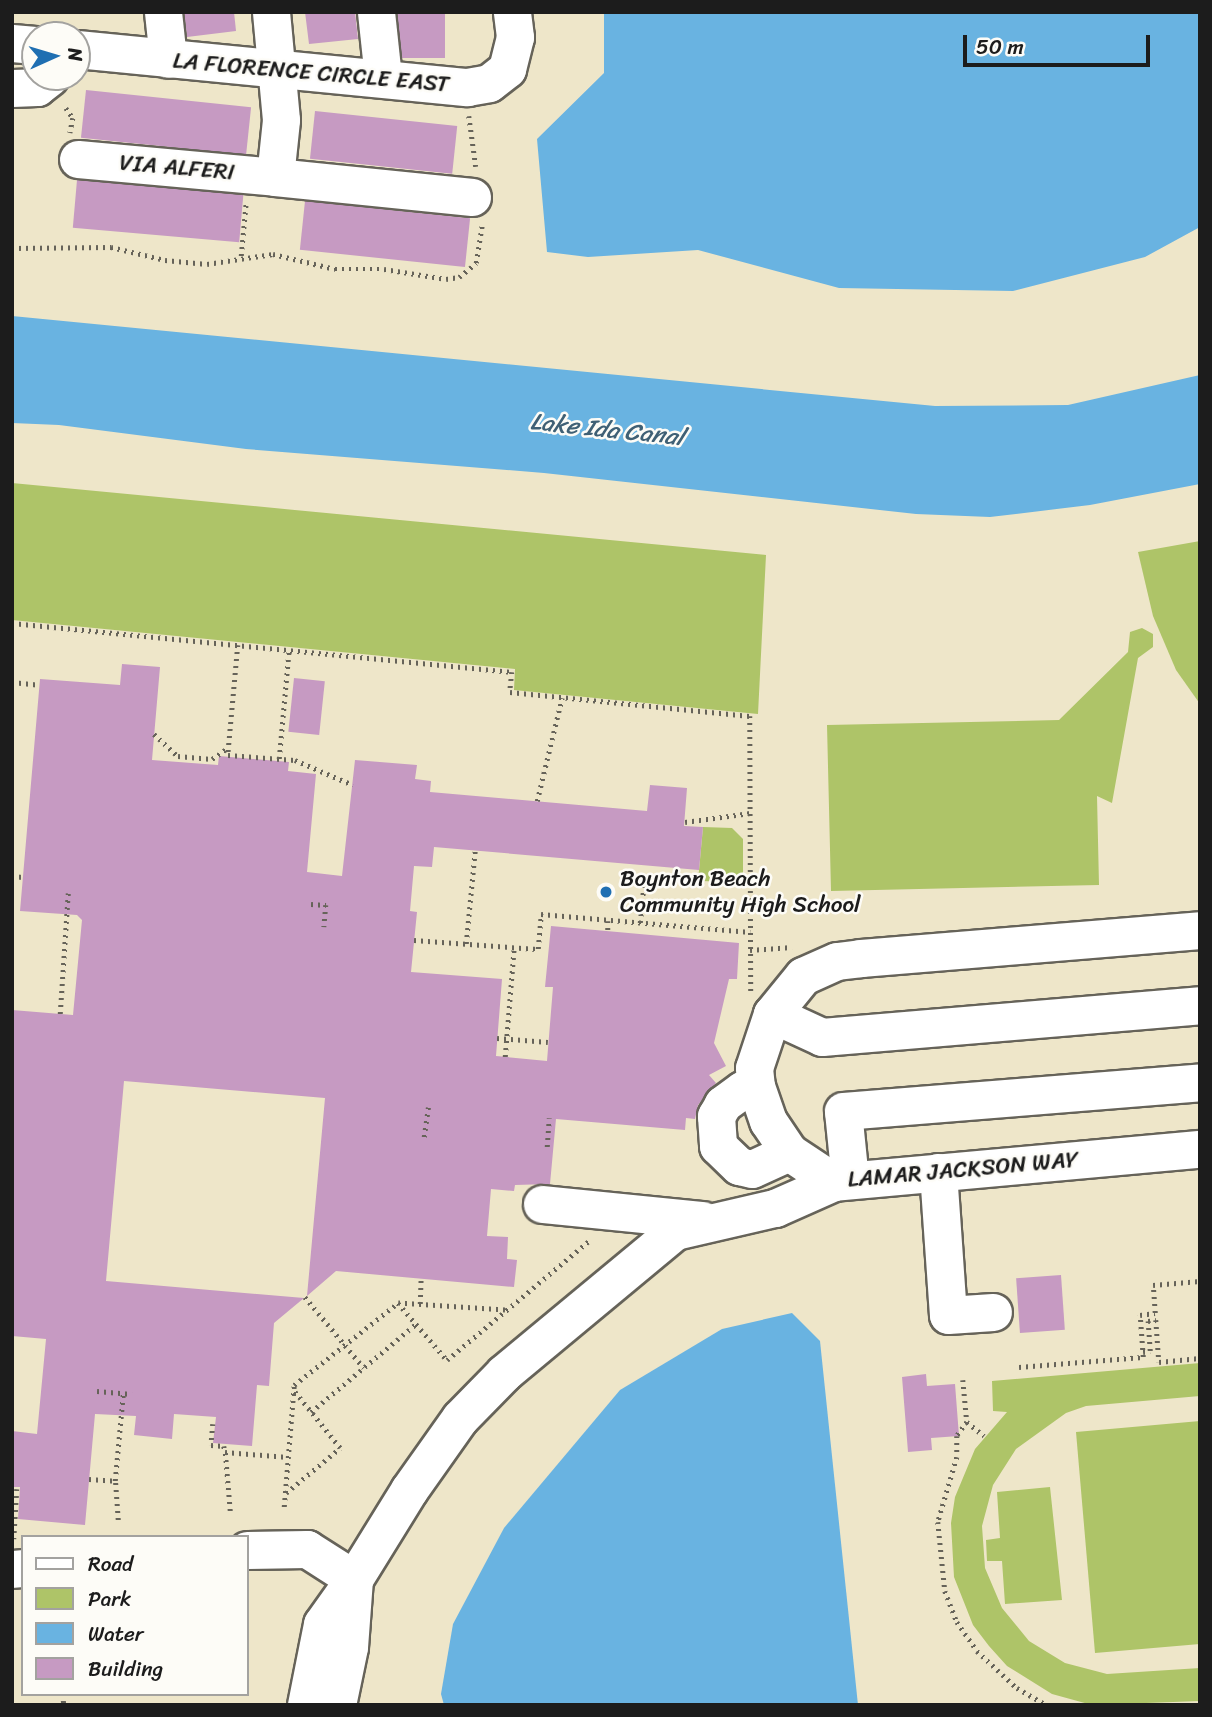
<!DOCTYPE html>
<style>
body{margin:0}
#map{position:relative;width:1212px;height:1717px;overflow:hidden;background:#eee6c9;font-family:Sriracha,sans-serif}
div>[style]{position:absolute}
.green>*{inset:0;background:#aec468}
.water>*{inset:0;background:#69b3e1}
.building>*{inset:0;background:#c69ac2;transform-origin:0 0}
.path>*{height:4.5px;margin-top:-2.25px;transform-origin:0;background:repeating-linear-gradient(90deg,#666359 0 2px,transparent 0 7px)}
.roads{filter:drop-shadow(2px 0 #666359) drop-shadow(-2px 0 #666359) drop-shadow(0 2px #666359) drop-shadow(0 -2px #666359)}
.minor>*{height:37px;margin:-18.5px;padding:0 18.5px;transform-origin:18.5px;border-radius:18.5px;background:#fff}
.dots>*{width:19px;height:19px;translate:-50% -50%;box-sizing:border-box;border:4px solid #fdfcf7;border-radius:50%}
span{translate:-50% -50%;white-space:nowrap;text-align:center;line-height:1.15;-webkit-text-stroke:5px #fdfcf7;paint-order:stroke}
.street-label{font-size:23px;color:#1c1c1c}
.poi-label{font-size:23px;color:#1c1c1c}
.left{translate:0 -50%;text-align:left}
.water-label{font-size:24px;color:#3f6075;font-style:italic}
.frame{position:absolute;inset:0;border:14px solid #1c1c1c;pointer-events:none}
.legend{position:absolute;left:21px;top:1535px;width:228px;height:161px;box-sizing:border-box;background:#fdfcf7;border:2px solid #a3a29f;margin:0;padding:9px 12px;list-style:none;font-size:21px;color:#1c1c1c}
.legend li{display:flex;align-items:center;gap:14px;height:35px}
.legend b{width:35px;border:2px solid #a3a29f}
.north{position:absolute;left:21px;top:21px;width:70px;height:70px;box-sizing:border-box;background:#fdfcf7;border:2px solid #a3a29f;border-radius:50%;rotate:86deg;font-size:19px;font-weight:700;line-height:28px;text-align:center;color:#1c1c1c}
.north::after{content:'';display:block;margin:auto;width:24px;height:32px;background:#1f6fb2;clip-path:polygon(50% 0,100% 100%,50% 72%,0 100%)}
.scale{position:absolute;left:963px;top:35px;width:187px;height:32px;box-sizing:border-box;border:4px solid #1c1c1c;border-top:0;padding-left:9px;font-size:21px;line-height:24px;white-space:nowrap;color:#1c1c1c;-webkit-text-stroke:5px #fdfcf7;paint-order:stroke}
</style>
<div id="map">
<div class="green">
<div style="clip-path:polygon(12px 483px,766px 555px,758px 714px,514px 690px,515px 669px,12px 620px)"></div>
<div style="clip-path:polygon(1200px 541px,1200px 704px,1176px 670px,1153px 616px,1138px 552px)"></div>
<div style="clip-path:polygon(1142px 628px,1153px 634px,1153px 647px,1138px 658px,1112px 803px,1097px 796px,1099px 885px,831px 891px,827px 725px,1059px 720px,1128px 652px,1130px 632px)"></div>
<div style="clip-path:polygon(703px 827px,732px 828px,743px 839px,743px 882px,698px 881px)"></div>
<div style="clip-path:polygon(1200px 1363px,1200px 1396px,1086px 1406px,1066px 1413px,1016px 1449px,993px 1485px,982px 1526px,985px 1568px,1002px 1608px,1029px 1641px,1065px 1663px,1107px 1674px,1200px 1668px,1200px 1701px,1092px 1705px,1052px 1694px,1007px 1666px,989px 1646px,973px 1625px,954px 1577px,951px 1523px,955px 1497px,975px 1449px,1007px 1412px,993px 1411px,992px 1381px)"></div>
<div style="clip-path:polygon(1200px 1421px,1200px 1644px,1095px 1653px,1076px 1432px)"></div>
<div style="clip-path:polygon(1050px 1487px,1062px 1600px,1005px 1604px,1002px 1561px,987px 1561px,986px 1540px,1000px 1538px,997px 1492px)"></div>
</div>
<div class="water">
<div style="clip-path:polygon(604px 12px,1199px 12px,1200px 227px,1145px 257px,1013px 291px,839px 288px,698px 250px,588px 257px,547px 252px,537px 139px,604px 73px)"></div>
<div style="clip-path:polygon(12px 316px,935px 406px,1068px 405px,1200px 375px,1200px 484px,1090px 505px,990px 517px,916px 514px,544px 473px,246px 449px,59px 425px,12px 423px)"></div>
<div style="clip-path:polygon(792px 1313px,820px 1341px,858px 1705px,444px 1705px,441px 1694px,453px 1624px,504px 1528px,620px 1390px,722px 1329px)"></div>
</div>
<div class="building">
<div style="clip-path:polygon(184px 12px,234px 12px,236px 31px,187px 37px)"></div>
<div style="clip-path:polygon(305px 12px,355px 12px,358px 39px,309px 44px)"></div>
<div style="left:397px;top:12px;width:48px;height:46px"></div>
<div style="left:86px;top:90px;width:166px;height:48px;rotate:6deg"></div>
<div style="left:315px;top:111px;width:143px;height:48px;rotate:6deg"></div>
<div style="left:77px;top:180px;width:167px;height:48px;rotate:5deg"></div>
<div style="left:305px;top:201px;width:166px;height:49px;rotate:6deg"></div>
<div style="clip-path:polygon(122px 664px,160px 667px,152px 760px,218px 765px,219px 756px,289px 762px,288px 771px,316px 774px,307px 872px,342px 876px,355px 760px,417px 765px,415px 779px,431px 781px,430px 792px,647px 811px,650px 785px,687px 788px,684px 826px,703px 827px,699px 870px,434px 847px,432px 867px,414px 866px,410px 911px,417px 912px,411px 972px,502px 979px,496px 1056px,547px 1061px,553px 987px,545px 987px,551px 926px,739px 943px,737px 979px,729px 979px,714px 1043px,726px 1066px,709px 1075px,716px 1083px,698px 1105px,695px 1119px,686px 1118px,685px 1130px,556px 1119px,550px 1184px,515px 1185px,514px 1191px,491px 1189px,487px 1236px,508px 1237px,507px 1259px,517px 1260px,514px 1287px,336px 1271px,307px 1296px,325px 1098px,124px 1081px,106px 1281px,304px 1298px,274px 1323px,269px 1386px,257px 1385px,252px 1446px,213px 1443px,216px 1417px,174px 1414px,172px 1439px,134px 1435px,136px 1416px,95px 1414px,85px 1525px,18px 1519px,20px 1487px,13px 1487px,12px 1431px,37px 1434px,46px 1339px,12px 1336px,12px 1010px,73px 1015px,82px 920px,77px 915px,20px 911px,40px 679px,120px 685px)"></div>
<div style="left:294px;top:678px;width:31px;height:54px;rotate:6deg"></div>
<div style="left:1061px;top:1275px;width:55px;height:45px;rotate:86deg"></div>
<div style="clip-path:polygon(926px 1374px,927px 1386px,955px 1384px,959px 1436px,931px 1438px,932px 1450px,908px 1452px,902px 1377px)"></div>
</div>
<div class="path">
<div style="left:66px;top:108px;width:12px;rotate:55deg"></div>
<div style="left:73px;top:118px;width:15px;rotate:101deg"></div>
<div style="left:469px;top:116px;width:51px;rotate:82.2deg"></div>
<div style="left:12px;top:248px;width:99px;rotate:-0.6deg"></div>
<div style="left:111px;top:247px;width:56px;rotate:13.5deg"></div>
<div style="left:165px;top:260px;width:42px;rotate:5.4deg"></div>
<div style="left:207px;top:264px;width:67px;rotate:-8.6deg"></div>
<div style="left:273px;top:254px;width:64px;rotate:13.6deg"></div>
<div style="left:335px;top:269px;width:49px"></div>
<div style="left:384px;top:269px;width:63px;rotate:9.2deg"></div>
<div style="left:446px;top:279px;width:13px;rotate:-9deg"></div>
<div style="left:459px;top:277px;width:22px;rotate:-39deg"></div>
<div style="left:476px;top:263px;width:39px;rotate:-81deg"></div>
<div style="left:241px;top:256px;width:54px;rotate:-84.7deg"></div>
<div style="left:12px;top:623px;width:502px;rotate:5.6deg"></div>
<div style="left:512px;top:672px;width:20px;rotate:96deg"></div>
<div style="left:510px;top:692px;width:241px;rotate:5.7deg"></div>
<div style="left:750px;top:716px;width:277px;rotate:89.8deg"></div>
<div style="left:238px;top:645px;width:110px;rotate:95.2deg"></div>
<div style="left:228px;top:755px;width:67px;rotate:4.3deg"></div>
<div style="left:295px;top:760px;width:63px;rotate:23.3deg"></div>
<div style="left:12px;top:682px;width:27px;rotate:6deg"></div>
<div style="left:154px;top:734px;width:33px;rotate:43deg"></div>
<div style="left:178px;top:756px;width:34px;rotate:5deg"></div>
<div style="left:212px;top:759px;width:19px;rotate:-35deg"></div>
<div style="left:279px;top:759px;width:109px;rotate:-84.8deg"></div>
<div style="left:537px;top:801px;width:106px;rotate:-76.4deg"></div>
<div style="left:685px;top:822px;width:66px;rotate:-7.9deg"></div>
<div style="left:12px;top:876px;width:11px;rotate:5deg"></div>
<div style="left:311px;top:904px;width:15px;rotate:4deg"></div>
<div style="left:326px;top:905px;width:22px;rotate:95deg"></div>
<div style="left:608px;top:921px;width:11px;rotate:90deg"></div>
<div style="left:640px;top:923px;width:41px;rotate:-84.4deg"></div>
<div style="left:414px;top:940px;width:124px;rotate:4.2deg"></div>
<div style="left:538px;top:949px;width:35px;rotate:-85deg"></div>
<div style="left:541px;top:914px;width:210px;rotate:4.9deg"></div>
<div style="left:466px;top:944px;width:93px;rotate:-84.5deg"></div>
<div style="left:750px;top:950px;width:42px;rotate:-4.1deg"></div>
<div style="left:60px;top:1014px;width:121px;rotate:-86.2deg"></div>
<div style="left:497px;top:1038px;width:51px;rotate:4.5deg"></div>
<div style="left:505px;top:1057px;width:110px;rotate:-85.3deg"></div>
<div style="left:424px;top:1137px;width:30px;rotate:-82deg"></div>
<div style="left:547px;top:1147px;width:29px;rotate:-86deg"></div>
<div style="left:305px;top:1297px;width:92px;rotate:50.3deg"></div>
<div style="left:420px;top:1304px;width:25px;rotate:-88deg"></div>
<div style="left:505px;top:1310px;width:107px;rotate:-176.3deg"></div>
<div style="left:398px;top:1303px;width:75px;rotate:49.3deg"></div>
<div style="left:447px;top:1360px;width:188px;rotate:-40deg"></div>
<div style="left:1143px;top:1352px;width:7px;rotate:-8deg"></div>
<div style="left:1150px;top:1351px;width:30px;rotate:-94deg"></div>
<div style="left:1148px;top:1321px;width:8px;rotate:-7deg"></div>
<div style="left:1156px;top:1320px;width:42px;rotate:85.9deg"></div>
<div style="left:1159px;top:1362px;width:41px;rotate:-5.6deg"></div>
<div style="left:1019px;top:1367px;width:124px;rotate:-4.6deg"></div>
<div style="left:1143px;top:1357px;width:42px;rotate:-94.1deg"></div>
<div style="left:1140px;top:1315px;width:15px;rotate:-8deg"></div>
<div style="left:1155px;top:1313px;width:28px;rotate:-94deg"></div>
<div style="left:1153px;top:1285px;width:47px;rotate:-4.9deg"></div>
<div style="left:963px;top:1380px;width:42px;rotate:84.6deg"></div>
<div style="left:967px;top:1422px;width:22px;rotate:39deg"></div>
<div style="left:97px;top:1391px;width:35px;rotate:5deg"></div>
<div style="left:311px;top:1412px;width:137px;rotate:-40deg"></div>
<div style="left:967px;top:1422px;width:17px;rotate:126deg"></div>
<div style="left:957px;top:1436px;width:21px;rotate:90deg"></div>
<div style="left:957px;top:1457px;width:68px;rotate:106.3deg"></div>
<div style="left:938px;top:1522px;width:69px;rotate:84.2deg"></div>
<div style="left:945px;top:1591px;width:33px;rotate:69deg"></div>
<div style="left:957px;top:1622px;width:35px;rotate:55deg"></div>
<div style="left:977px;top:1651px;width:54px;rotate:42.8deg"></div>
<div style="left:1017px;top:1688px;width:34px;rotate:30deg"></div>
<div style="left:213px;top:1424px;width:21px;rotate:95deg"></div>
<div style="left:211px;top:1445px;width:13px;rotate:4deg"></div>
<div style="left:224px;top:1446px;width:6px;rotate:81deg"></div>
<div style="left:89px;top:1479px;width:26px;rotate:4deg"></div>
<div style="left:12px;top:1489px;width:5px"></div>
<div style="left:17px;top:1489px;width:50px;rotate:93.4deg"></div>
<div style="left:286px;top:1493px;width:70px;rotate:-39.8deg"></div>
<div style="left:340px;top:1448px;width:73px;rotate:-128.9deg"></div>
<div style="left:284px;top:1507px;width:122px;rotate:-85.3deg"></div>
<div style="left:294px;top:1385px;width:132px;rotate:-38.3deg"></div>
<div style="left:230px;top:1511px;width:59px;rotate:-94.8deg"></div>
<div style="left:225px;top:1452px;width:63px;rotate:4.5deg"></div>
<div style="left:118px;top:1520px;width:39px;rotate:-94deg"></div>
<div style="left:115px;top:1481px;width:87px;rotate:-84.7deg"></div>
<div style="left:63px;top:1694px;width:11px;rotate:85deg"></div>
</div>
<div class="roads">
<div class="minor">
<div style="left:163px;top:12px;width:47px;rotate:83.9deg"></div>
<div style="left:271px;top:12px;width:108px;rotate:84.7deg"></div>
<div style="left:281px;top:120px;width:57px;rotate:96deg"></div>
<div style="left:275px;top:177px;width:198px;rotate:5.8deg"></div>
<div style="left:376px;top:12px;width:65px;rotate:83.9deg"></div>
<div style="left:12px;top:43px;width:23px;rotate:5deg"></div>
<div style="left:77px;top:49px;width:392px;rotate:5.6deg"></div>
<div style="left:467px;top:87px;width:22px;rotate:-10deg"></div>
<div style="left:489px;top:83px;width:23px;rotate:-38deg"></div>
<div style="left:507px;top:69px;width:33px;rotate:-76deg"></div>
<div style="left:515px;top:37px;width:25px;rotate:-97deg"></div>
<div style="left:12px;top:88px;width:25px;rotate:-2deg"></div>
<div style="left:37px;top:87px;width:16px;rotate:-38deg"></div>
<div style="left:78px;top:159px;width:198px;rotate:5.2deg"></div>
<div style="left:772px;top:1014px;width:55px;rotate:24.7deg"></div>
<div style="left:822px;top:1037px;width:379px;rotate:-4.8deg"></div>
<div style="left:756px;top:1087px;width:14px;rotate:168deg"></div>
<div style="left:742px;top:1090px;width:24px;rotate:144deg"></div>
<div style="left:723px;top:1104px;width:14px;rotate:120deg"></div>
<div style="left:716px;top:1116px;width:30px;rotate:86deg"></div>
<div style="left:718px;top:1146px;width:29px;rotate:44deg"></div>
<div style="left:739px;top:1166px;width:13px;rotate:13deg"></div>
<div style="left:752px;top:1169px;width:41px;rotate:-24.7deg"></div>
<div style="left:938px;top:1172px;width:143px;rotate:86deg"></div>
<div style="left:948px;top:1315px;width:45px;rotate:-3.8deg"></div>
<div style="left:850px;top:1180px;width:69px;rotate:-95.8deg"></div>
<div style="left:843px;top:1111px;width:358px;rotate:-4.6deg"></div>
<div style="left:834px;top:1182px;width:54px;rotate:-146.3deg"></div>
<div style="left:789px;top:1152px;width:37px;rotate:-124deg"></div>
<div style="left:768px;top:1121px;width:36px;rotate:-109deg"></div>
<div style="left:756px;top:1087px;width:19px;rotate:-96deg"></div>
<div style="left:754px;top:1068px;width:57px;rotate:-71.6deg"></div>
<div style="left:772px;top:1014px;width:49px;rotate:-50.8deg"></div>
<div style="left:803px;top:976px;width:37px;rotate:-24deg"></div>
<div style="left:837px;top:961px;width:24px;rotate:-7deg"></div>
<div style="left:861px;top:958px;width:340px;rotate:-4.7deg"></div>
<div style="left:542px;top:1204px;width:161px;rotate:5.7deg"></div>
<div style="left:247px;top:1550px;width:60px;rotate:-1deg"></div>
<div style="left:307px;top:1549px;width:56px;rotate:32.6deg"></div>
<div style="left:354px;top:1579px;width:55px;rotate:125.4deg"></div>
<div style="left:322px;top:1624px;width:83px;rotate:101.2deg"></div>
<div style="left:12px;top:1569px;width:11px;rotate:-5deg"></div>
<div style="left:337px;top:1705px;width:59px;rotate:-78.3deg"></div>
<div style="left:349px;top:1647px;width:68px;rotate:-85.8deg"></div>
<div style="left:354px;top:1579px;width:105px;rotate:-58.3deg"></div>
<div style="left:409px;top:1490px;width:88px;rotate:-54.7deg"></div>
<div style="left:460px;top:1418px;width:63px;rotate:-45.6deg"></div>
<div style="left:504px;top:1373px;width:222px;rotate:-39.7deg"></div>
<div style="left:675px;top:1231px;width:103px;rotate:-13deg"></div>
<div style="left:775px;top:1208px;width:64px;rotate:-23.8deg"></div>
<div style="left:834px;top:1182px;width:367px;rotate:-5.2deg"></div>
</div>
</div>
<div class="dots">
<div style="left:606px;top:892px;background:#1f6fb2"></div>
</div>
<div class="street-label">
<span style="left:311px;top:73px;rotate:5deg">LA FLORENCE CIRCLE EAST</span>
<span style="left:177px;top:168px;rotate:5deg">VIA ALFERI</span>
<span style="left:963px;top:1170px;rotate:-5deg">LAMAR JACKSON WAY</span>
</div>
<div class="poi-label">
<span class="left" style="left:620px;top:892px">Boynton Beach<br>Community High School</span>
</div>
<div class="water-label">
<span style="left:607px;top:430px;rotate:6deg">Lake Ida Canal</span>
</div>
<div class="frame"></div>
<ul class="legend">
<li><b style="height:9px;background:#fff"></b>Road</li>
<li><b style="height:19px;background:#aec468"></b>Park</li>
<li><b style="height:19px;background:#69b3e1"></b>Water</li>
<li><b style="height:19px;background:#c69ac2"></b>Building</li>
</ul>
<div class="north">N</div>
<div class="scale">50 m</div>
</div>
